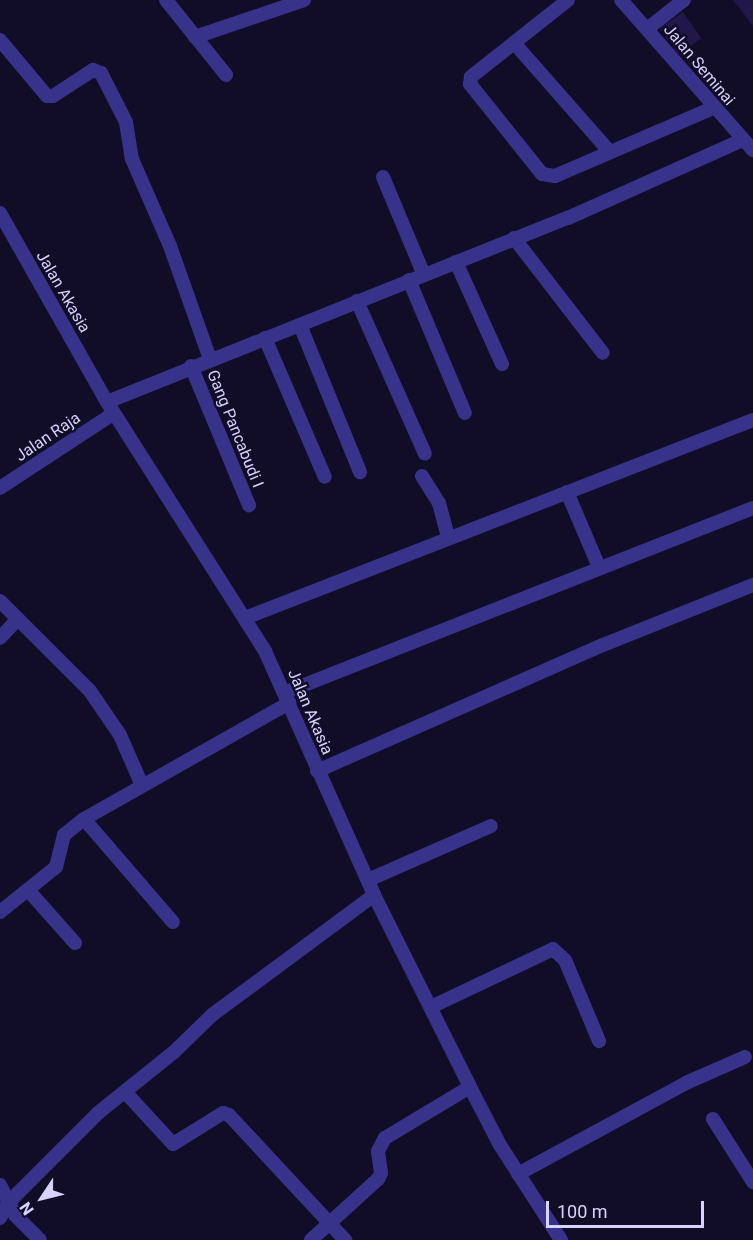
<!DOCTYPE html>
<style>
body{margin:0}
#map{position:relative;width:753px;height:1240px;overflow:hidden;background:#120d27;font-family:Roboto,sans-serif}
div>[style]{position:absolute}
.building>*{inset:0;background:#221749;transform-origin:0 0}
.minor>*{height:14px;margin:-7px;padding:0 7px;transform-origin:7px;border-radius:7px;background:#38338a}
span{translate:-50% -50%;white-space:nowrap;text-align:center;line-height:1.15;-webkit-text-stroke:5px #120d27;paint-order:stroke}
.street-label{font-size:16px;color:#d8d2ff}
.north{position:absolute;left:12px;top:1168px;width:60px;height:60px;-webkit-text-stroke:4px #120d27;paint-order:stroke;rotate:235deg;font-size:16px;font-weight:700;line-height:24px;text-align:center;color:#d8d2ff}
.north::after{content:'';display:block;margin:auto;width:21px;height:27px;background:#d8d2ff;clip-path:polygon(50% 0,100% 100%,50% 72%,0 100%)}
.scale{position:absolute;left:546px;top:1201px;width:158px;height:27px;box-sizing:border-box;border:3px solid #d8d2ff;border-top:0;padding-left:8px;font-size:18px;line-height:21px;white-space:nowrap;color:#d8d2ff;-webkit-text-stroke:4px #120d27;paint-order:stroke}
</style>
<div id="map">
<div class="building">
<div style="clip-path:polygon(733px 0,753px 0,753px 26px)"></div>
<div style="left:683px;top:12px;width:32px;height:28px;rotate:55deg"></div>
</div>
<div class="minor">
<div style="left:166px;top:0;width:96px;rotate:51.3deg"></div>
<div style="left:568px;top:0;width:124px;rotate:141.6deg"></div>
<div style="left:471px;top:77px;width:7px;rotate:98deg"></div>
<div style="left:470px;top:84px;width:115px;rotate:51.3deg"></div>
<div style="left:542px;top:174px;width:13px;rotate:9deg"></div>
<div style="left:555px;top:176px;width:172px;rotate:-23.3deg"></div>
<div style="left:621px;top:0;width:200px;rotate:48.7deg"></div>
<div style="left:647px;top:29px;width:47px;rotate:-38.1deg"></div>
<div style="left:195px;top:37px;width:115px;rotate:-18.7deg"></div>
<div style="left:0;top:40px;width:73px;rotate:50deg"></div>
<div style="left:47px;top:96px;width:6px"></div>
<div style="left:53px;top:96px;width:48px;rotate:-33deg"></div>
<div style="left:93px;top:70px;width:9px;rotate:21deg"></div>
<div style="left:101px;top:73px;width:55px;rotate:63deg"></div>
<div style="left:126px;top:122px;width:37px;rotate:81deg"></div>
<div style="left:132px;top:159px;width:95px;rotate:66.4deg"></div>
<div style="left:170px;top:246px;width:120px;rotate:70.5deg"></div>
<div style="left:515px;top:44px;width:142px;rotate:48.7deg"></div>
<div style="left:383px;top:177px;width:106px;rotate:67.3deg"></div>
<div style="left:0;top:213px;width:217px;rotate:60.5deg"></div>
<div style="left:107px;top:402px;width:295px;rotate:57.6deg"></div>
<div style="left:265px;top:651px;width:267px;rotate:65.9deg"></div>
<div style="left:374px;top:895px;width:215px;rotate:63.4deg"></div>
<div style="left:470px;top:1087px;width:65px;rotate:62.7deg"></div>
<div style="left:500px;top:1145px;width:113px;rotate:57.3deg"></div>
<div style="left:514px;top:238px;width:145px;rotate:52.3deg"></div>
<div style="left:456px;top:262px;width:112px;rotate:65.7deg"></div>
<div style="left:409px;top:280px;width:144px;rotate:67.2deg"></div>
<div style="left:357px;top:301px;width:167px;rotate:66deg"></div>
<div style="left:300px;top:325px;width:159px;rotate:67.8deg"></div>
<div style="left:265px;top:338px;width:151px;rotate:66.7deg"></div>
<div style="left:191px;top:366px;width:151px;rotate:67.4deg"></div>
<div style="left:107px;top:402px;width:496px;rotate:-21.8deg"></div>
<div style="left:568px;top:218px;width:191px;rotate:-24.1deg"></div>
<div style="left:422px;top:476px;width:32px;rotate:58deg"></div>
<div style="left:439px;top:503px;width:34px;rotate:75deg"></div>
<div style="left:0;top:488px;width:136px;rotate:-33.3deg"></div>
<div style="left:567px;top:492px;width:82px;rotate:66.9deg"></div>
<div style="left:0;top:601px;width:127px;rotate:45deg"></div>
<div style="left:90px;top:691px;width:53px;rotate:55.7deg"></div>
<div style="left:120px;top:735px;width:52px;rotate:66.4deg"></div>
<div style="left:245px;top:618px;width:545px;rotate:-21.29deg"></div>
<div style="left:0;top:638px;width:26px;rotate:-47deg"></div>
<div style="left:284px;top:693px;width:504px;rotate:-21.53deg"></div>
<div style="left:317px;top:771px;width:313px;rotate:-23.8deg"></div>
<div style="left:603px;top:645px;width:162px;rotate:-21.8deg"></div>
<div style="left:84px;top:819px;width:136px;rotate:49.2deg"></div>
<div style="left:368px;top:880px;width:134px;rotate:-23.7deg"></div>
<div style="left:28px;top:890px;width:71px;rotate:48.4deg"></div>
<div style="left:0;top:912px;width:72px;rotate:-38.8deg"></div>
<div style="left:56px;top:867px;width:33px;rotate:-76deg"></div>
<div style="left:64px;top:835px;width:26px;rotate:-39deg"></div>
<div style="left:84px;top:819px;width:236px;rotate:-29.5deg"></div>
<div style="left:431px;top:1007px;width:135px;rotate:-25.4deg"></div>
<div style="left:553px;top:949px;width:16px;rotate:43deg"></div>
<div style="left:565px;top:960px;width:88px;rotate:67.2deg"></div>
<div style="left:126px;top:1093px;width:69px;rotate:47.3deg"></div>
<div style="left:173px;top:1144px;width:59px;rotate:-31.8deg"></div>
<div style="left:223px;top:1113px;width:6px;rotate:18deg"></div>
<div style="left:229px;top:1115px;width:171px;rotate:47.1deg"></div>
<div style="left:713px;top:1119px;width:75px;rotate:57.6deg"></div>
<div style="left:518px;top:1174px;width:193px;rotate:-28.4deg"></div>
<div style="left:688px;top:1082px;width:62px;rotate:-23.7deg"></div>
<div style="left:0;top:1185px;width:34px;rotate:63deg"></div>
<div style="left:15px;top:1215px;width:35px;rotate:45deg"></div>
<div style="left:0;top:1218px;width:17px;rotate:-62deg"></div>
<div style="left:8px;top:1203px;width:127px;rotate:-45deg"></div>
<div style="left:98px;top:1113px;width:97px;rotate:-38.8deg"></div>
<div style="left:174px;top:1052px;width:53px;rotate:-44.2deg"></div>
<div style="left:212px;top:1015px;width:202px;rotate:-36.5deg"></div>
<div style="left:311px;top:1240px;width:91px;rotate:-42.3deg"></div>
<div style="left:378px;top:1179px;width:7px;rotate:-63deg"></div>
<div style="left:381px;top:1173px;width:22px;rotate:-98deg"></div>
<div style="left:378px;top:1151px;width:15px;rotate:-62deg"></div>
<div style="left:385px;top:1138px;width:99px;rotate:-31deg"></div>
</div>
<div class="street-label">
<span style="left:699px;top:65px;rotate:50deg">Jalan Seminai</span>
<span style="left:63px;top:292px;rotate:60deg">Jalan Akasia</span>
<span style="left:235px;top:429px;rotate:68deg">Gang Pancabudi I</span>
<span style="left:48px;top:437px;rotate:-34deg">Jalan Raja</span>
<span style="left:310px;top:712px;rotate:67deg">Jalan Akasia</span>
</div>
<div class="north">N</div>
<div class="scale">100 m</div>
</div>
